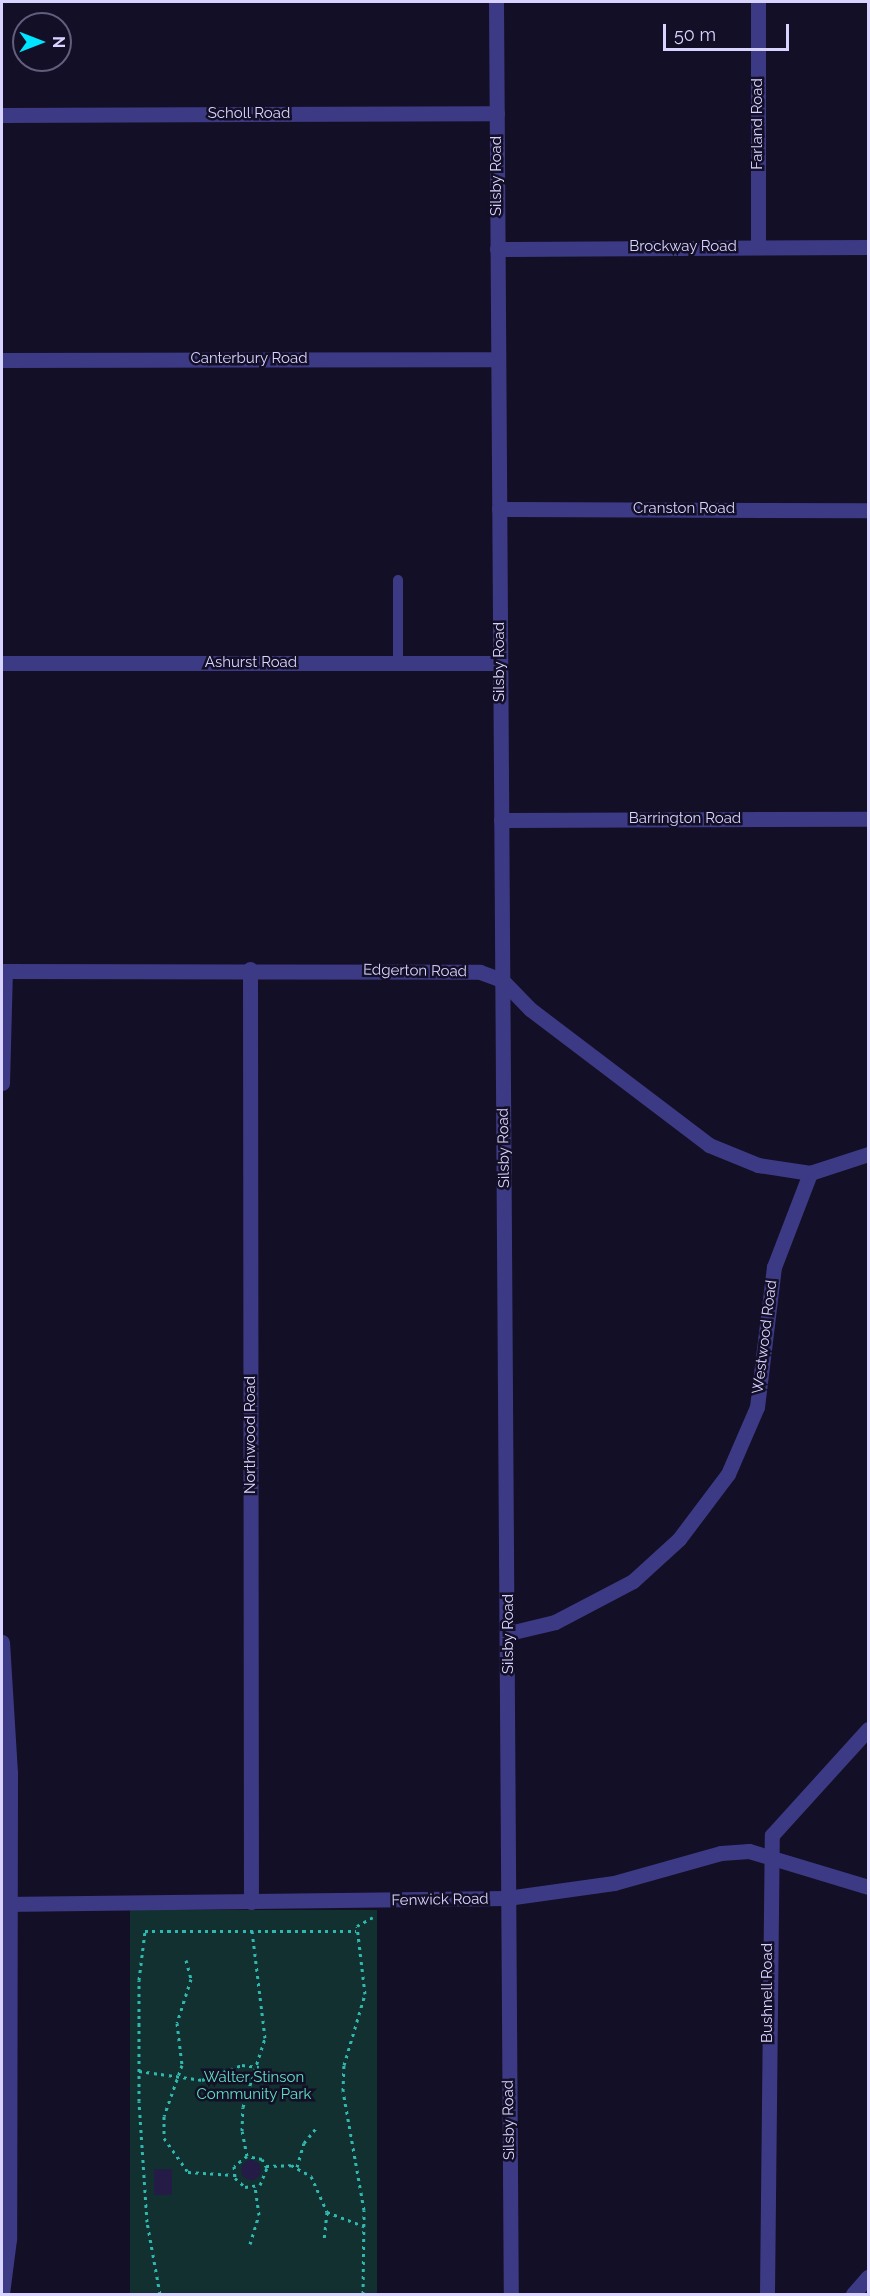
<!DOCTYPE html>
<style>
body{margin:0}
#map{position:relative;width:870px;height:2296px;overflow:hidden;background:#130f26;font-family:Raleway,sans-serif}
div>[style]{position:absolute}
.green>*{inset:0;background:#12302f;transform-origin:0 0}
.building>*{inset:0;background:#241b47;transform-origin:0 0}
.round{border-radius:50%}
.path>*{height:3px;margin-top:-1.5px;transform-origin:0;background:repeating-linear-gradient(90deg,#2fb8b0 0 3px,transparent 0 7.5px)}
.service>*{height:10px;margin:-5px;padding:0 5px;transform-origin:5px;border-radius:5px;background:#3d3a85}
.minor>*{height:15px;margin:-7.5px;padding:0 7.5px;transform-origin:7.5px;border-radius:7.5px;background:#3d3a85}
span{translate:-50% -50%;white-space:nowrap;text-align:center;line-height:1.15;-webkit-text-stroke:5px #130f26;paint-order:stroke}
.street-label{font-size:15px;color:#d9d4ff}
.park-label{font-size:15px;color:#5fe0c0}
.frame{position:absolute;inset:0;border:3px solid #d9d4ff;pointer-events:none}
.north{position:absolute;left:12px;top:12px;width:60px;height:60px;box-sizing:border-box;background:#130f26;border:2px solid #625e7d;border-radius:50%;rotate:90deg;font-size:16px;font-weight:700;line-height:24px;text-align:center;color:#d9d4ff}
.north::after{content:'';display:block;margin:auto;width:21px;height:27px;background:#00e5ff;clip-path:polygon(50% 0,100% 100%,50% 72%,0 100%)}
.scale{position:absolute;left:663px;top:24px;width:126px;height:27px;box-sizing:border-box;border:3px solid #d9d4ff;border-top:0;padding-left:8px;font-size:18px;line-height:21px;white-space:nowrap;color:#d9d4ff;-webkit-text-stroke:4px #130f26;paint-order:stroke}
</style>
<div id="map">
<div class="green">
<div style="left:130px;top:1910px;width:247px;height:384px"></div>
</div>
<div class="building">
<div class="round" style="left:241px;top:2160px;width:20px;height:20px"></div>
<div style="left:154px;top:2169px;width:18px;height:26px"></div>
</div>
<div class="path">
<div style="left:186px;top:1960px;width:20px;rotate:75deg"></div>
<div style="left:191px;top:1979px;width:46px;rotate:107.7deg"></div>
<div style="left:177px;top:2023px;width:42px;rotate:83.2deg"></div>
<div style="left:182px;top:2065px;width:54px;rotate:109.4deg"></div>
<div style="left:164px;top:2116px;width:22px;rotate:90deg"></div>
<div style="left:164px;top:2138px;width:42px;rotate:54.8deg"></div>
<div style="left:188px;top:2172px;width:46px;rotate:3.7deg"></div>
<div style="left:139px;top:2071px;width:64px;rotate:8.1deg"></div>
<div style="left:202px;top:2080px;width:43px;rotate:-20.6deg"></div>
<div style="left:242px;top:2065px;width:17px;rotate:7deg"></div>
<div style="left:247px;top:2156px;width:16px;rotate:142deg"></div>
<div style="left:234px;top:2166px;width:12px;rotate:85deg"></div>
<div style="left:235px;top:2178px;width:13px;rotate:42deg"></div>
<div style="left:245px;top:2187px;width:15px;rotate:-8deg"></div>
<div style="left:260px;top:2185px;width:18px;rotate:-68deg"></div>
<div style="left:267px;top:2168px;width:10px;rotate:-119deg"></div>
<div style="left:262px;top:2159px;width:15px;rotate:-169deg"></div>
<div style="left:247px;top:2156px;width:25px;rotate:-101deg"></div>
<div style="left:242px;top:2131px;width:24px;rotate:-88deg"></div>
<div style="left:243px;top:2107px;width:72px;rotate:-72.3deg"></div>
<div style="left:265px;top:2038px;width:109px;rotate:-96.9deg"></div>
<div style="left:266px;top:2166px;width:25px;rotate:-2deg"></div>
<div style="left:291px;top:2165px;width:23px;rotate:29deg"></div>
<div style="left:311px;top:2176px;width:39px;rotate:66deg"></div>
<div style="left:327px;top:2212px;width:28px;rotate:96deg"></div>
<div style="left:297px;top:2167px;width:25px;rotate:-74deg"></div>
<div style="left:304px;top:2143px;width:22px;rotate:-51deg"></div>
<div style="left:327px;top:2212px;width:40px;rotate:21deg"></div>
<div style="left:250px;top:2244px;width:30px;rotate:-73deg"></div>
<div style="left:259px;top:2215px;width:29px;rotate:-98deg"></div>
<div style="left:160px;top:2294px;width:73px;rotate:-100.2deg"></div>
<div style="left:147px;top:2222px;width:121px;rotate:-93.8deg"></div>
<div style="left:139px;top:2101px;width:121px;rotate:-90deg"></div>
<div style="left:139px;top:1980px;width:49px;rotate:-83deg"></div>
<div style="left:145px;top:1931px;width:211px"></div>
<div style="left:363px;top:2294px;width:84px;rotate:-89.3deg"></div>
<div style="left:364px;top:2210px;width:121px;rotate:-100deg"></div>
<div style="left:343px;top:2091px;width:26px;rotate:-88deg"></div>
<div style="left:344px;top:2065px;width:74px;rotate:-73.5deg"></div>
<div style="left:365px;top:1994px;width:68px;rotate:-96.7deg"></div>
<div style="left:357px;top:1926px;width:18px;rotate:-29deg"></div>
</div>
<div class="service">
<div style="left:398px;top:580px;width:83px;rotate:90deg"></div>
</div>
<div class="minor">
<div style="left:496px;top:2px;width:2292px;rotate:89.63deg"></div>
<div style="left:758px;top:2px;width:245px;rotate:90deg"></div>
<div style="left:2px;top:115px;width:495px;rotate:-0.2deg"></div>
<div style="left:497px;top:249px;width:371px;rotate:-0.3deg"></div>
<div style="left:2px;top:360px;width:494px;rotate:-0.1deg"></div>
<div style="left:499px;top:509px;width:369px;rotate:0.2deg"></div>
<div style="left:2px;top:663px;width:498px"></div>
<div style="left:501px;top:820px;width:367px;rotate:-0.2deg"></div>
<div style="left:250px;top:969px;width:933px;rotate:89.94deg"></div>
<div style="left:2px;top:971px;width:478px;rotate:0.1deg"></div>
<div style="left:480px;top:972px;width:23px;rotate:20deg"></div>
<div style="left:502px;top:980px;width:40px;rotate:46deg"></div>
<div style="left:530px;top:1009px;width:225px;rotate:37.2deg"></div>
<div style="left:709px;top:1145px;width:53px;rotate:22.2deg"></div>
<div style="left:758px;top:1165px;width:53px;rotate:8.7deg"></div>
<div style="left:810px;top:1173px;width:61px;rotate:-18.1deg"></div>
<div style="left:2px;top:1083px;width:112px;rotate:-88.5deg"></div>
<div style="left:509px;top:1633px;width:47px;rotate:-13.4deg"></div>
<div style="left:555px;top:1622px;width:88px;rotate:-27.7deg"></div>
<div style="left:633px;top:1581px;width:62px;rotate:-42.4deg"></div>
<div style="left:679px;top:1539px;width:81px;rotate:-53deg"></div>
<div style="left:728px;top:1474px;width:73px;rotate:-66.6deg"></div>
<div style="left:757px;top:1407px;width:141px;rotate:-83.1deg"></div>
<div style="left:774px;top:1267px;width:101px;rotate:-69deg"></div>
<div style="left:2px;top:1642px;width:131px;rotate:86.5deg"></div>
<div style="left:10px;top:1773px;width:466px;rotate:90.1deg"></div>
<div style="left:9px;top:2239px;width:55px;rotate:97.3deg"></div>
<div style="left:2px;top:1904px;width:505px;rotate:-0.68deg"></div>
<div style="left:507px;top:1898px;width:108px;rotate:-8deg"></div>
<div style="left:614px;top:1883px;width:111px;rotate:-15.7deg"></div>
<div style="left:721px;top:1853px;width:28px;rotate:-4deg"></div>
<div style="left:749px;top:1851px;width:124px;rotate:16.8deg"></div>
<div style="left:767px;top:2294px;width:459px;rotate:-89.4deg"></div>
<div style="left:772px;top:1835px;width:143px;rotate:-47.8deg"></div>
<div style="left:853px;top:2294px;width:23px;rotate:-49deg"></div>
</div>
<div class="street-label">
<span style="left:249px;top:114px">Scholl Road</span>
<span style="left:758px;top:124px;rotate:-90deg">Farland Road</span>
<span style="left:497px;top:176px;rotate:-90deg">Silsby Road</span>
<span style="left:683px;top:247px">Brockway Road</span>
<span style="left:249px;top:359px">Canterbury Road</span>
<span style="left:684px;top:509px">Cranston Road</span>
<span style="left:500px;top:662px;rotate:-90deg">Silsby Road</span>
<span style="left:251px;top:663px">Ashurst Road</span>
<span style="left:685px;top:819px">Barrington Road</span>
<span style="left:415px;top:971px;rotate:1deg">Edgerton Road</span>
<span style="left:504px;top:1148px;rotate:-91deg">Silsby Road</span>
<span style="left:765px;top:1337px;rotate:-83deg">Westwood Road</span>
<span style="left:251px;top:1435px;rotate:-90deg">Northwood Road</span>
<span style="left:509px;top:1634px;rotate:-90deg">Silsby Road</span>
<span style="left:440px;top:1900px;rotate:-1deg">Fenwick Road</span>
<span style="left:768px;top:1993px;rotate:-90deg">Bushnell Road</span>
<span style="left:509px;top:2120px;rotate:-91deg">Silsby Road</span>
</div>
<div class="park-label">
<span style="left:254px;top:2086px">Walter Stinson<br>Community Park</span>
</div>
<div class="frame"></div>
<div class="north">N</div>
<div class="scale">50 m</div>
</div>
